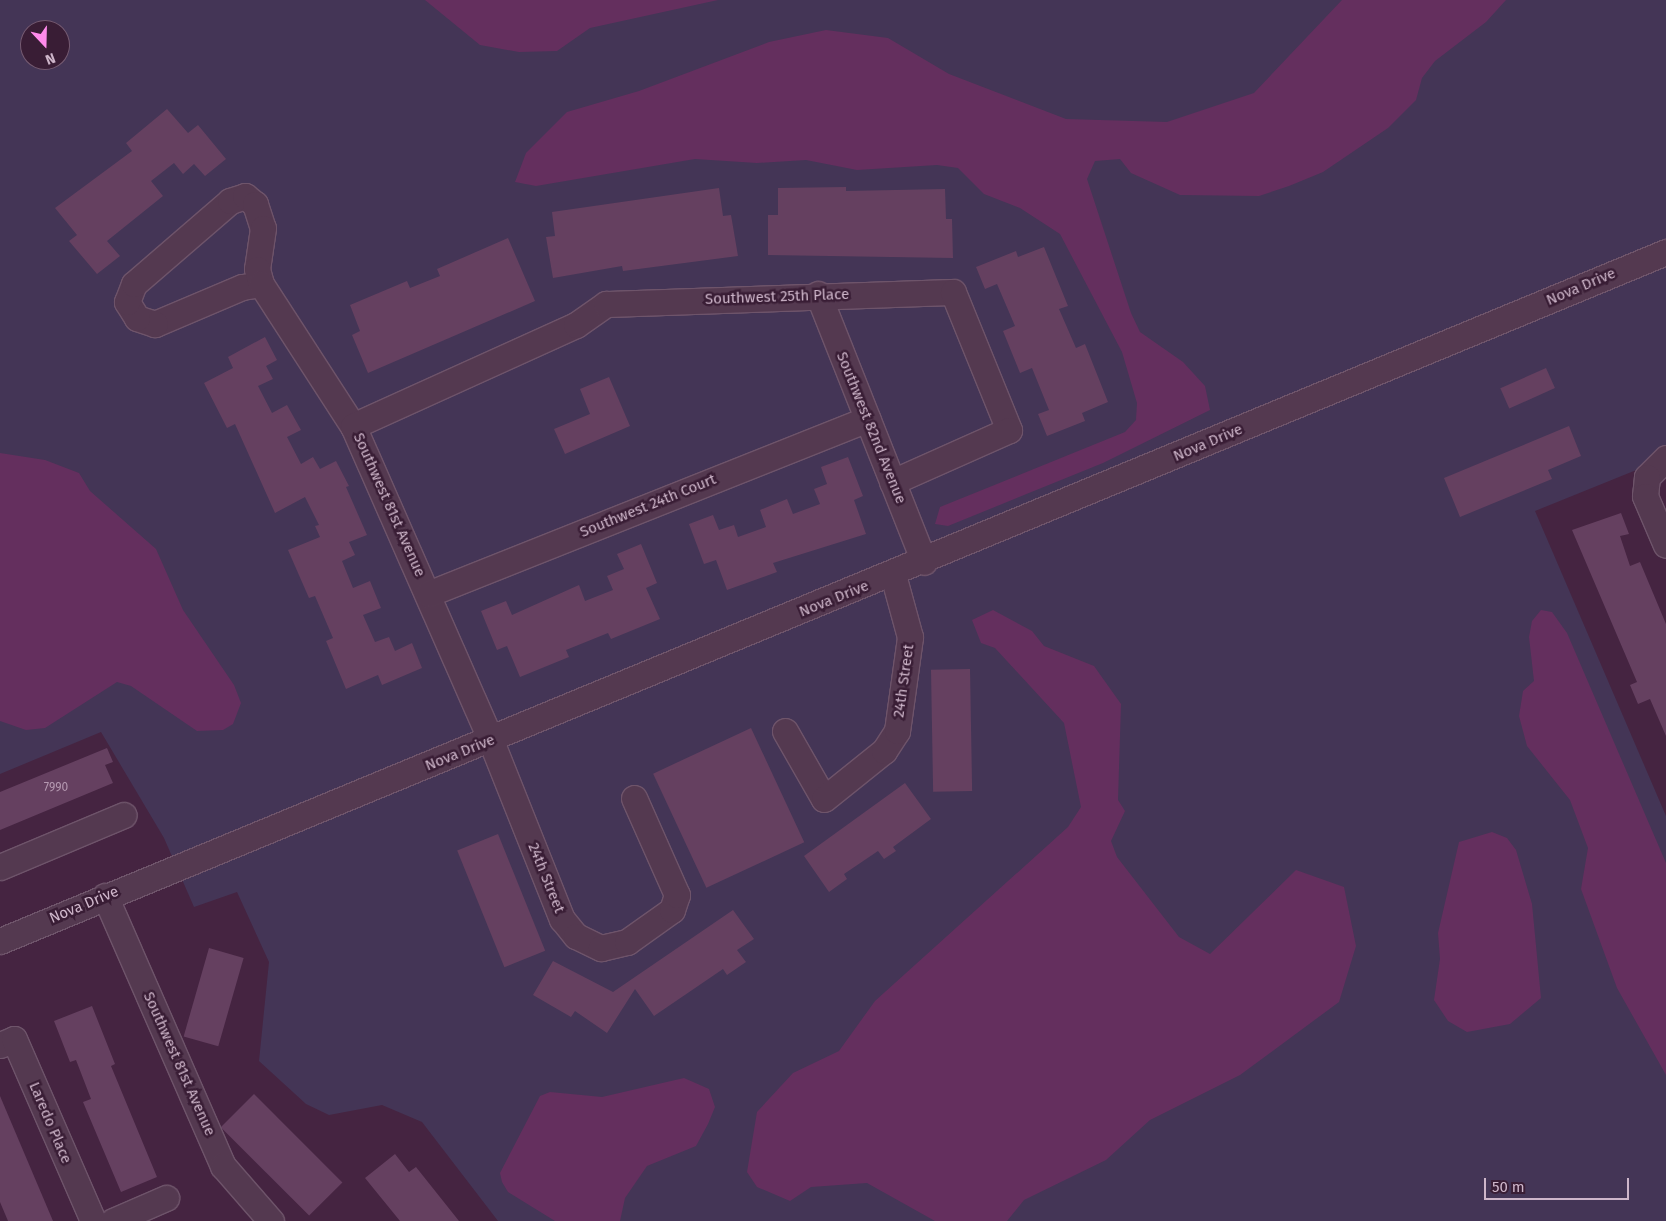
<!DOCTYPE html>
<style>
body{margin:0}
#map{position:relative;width:1666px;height:1221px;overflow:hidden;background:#452441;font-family:"Fira Sans",sans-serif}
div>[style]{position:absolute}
.green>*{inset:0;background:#443556}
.water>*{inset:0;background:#642f5e}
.building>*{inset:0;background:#654060;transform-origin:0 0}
.roads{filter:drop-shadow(1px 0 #6e546a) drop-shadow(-1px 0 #6e546a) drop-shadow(0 1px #6e546a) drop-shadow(0 -1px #6e546a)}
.minor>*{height:25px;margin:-12.5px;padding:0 12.5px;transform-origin:12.5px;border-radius:12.5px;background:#543950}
span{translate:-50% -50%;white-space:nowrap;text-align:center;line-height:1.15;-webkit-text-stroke:5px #391d35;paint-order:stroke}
.number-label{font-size:12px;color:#b498b0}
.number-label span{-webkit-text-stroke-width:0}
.street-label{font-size:15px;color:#ceb6ca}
.north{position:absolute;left:20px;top:20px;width:50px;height:50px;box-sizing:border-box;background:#391d35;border:1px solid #755a71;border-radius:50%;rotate:159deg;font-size:14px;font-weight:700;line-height:20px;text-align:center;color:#ceb6ca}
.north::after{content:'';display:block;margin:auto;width:18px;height:22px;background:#ff8aeb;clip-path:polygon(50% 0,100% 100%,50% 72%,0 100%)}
.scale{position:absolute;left:1484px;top:1178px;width:145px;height:22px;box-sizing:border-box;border:2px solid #ceb6ca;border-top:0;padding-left:6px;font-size:15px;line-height:18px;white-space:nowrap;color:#ceb6ca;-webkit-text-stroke:4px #391d35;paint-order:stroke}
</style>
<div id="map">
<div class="green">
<div style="clip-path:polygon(evenodd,0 0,1666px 0,1666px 458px,1535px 511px,1666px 816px,1666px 1221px,498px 1221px,422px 1122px,382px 1105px,329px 1115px,306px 1104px,259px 1061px,269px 962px,237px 892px,194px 907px,164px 838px,101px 732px,0 774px,0 0,30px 30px,60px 30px,60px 60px,30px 60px,30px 30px)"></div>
</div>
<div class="water">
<div style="clip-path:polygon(425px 0,718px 0,590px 28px,557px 51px,519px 52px,480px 45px)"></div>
<div style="clip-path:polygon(1342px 0,1506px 0,1486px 22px,1435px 61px,1422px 78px,1416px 100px,1388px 128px,1323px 172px,1289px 186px,1259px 196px,1180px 195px,1131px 173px,1120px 159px,1095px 161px,1087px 179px,1131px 313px,1140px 332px,1183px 362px,1205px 386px,1210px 410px,1103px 463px,948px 526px,935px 524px,940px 507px,1125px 432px,1136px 420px,1137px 403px,1122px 352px,1060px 234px,1020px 208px,984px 194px,958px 168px,937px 165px,857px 170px,806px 160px,757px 163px,695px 159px,536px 186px,515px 182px,526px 153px,567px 112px,639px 91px,769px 42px,826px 30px,888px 38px,949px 74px,1066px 119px,1167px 122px,1254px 93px)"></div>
<div style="clip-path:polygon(0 453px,45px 460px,79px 473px,90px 491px,156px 549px,183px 610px,234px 685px,241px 703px,233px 724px,223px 730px,197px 731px,131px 686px,117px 682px,45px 728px,26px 730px,0 721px)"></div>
<div style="clip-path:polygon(993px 610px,1032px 631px,1044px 646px,1094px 666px,1121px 704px,1118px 800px,1125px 811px,1111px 841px,1117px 857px,1179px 937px,1210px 954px,1296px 870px,1344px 887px,1356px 946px,1339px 1002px,1240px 1075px,1150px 1120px,1106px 1160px,1024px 1200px,1007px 1221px,935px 1221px,867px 1183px,811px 1187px,790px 1201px,757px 1187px,747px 1172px,757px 1112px,793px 1073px,839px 1051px,875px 1001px,1068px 827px,1081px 807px,1064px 723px,995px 648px,981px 643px,972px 620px)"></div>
<div style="clip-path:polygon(1541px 610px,1552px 612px,1567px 633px,1666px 863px,1666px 1075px,1617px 988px,1581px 889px,1588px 848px,1570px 800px,1527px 746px,1519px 716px,1523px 691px,1534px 681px,1529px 637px,1532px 621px)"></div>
<div style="clip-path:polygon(1492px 832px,1507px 838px,1516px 850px,1532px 904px,1541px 998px,1510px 1024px,1467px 1032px,1448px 1021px,1434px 1000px,1440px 959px,1438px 933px,1459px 842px)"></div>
<div style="clip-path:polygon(684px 1078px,709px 1089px,715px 1107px,708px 1124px,696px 1146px,647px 1166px,625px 1198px,620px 1221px,555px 1221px,508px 1192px,502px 1182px,500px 1173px,540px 1096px,550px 1092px,602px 1097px)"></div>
</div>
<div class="building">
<div style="clip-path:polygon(167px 109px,188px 133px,198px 125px,226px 159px,205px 176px,194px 164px,183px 174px,174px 163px,151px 181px,163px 196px,107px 241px,120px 256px,97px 274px,69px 241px,77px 235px,55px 208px,132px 151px,126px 143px)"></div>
<div style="clip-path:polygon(846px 187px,846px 191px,945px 189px,946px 219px,952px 219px,953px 258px,768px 255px,768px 215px,778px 215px,778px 188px)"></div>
<div style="clip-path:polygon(719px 188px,723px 216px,731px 215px,738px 256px,623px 271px,622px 266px,553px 278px,546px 237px,555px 236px,552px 212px)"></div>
<div style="clip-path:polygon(508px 238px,535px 301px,368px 373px,352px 335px,360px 331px,350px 305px,407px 281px,410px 288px,440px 276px,437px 269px)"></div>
<div style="clip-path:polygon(1044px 247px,1068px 306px,1059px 309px,1076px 348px,1085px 344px,1108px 402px,1082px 413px,1085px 421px,1047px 436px,1038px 414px,1049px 410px,1032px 368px,1020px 373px,1003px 331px,1015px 326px,997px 284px,985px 289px,976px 267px,1016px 251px,1018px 257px)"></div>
<div style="clip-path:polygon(265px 337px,277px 360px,266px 366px,273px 379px,258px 386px,272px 413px,287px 405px,301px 430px,287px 437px,301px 464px,313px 457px,320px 469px,336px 461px,349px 486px,346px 487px,367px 535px,349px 542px,355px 555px,342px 561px,353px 588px,370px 581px,381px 608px,363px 615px,375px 642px,389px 637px,395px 651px,412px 643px,422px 668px,382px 685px,378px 675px,346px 689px,326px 641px,333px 638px,315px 596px,309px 598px,288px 550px,320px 537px,315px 526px,319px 525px,305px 497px,275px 513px,235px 424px,227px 428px,204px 383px,233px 368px,228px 357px)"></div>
<div style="left:1546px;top:368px;width:22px;height:50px;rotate:66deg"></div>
<div style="clip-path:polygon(609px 377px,630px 426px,565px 454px,554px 429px,590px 414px,580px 389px)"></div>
<div style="clip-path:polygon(1569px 426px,1581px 456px,1548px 470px,1552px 479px,1460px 517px,1444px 478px)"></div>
<div style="clip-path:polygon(848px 457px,863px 496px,854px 500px,866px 534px,773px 563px,777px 572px,727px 590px,716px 560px,704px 564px,689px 524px,713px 515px,719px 530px,734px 525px,738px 537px,766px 527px,760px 510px,787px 499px,793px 514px,820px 504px,814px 489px,827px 484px,821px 467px)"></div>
<div style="clip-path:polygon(1621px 513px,1629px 534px,1620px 536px,1630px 566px,1640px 562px,1666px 624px,1666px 736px,1650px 699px,1638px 704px,1630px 685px,1637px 682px,1572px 530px)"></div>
<div style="clip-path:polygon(641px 544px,657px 583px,646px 588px,660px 619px,611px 639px,608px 633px,566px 650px,569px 657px,520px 677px,507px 646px,497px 650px,481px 611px,506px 601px,512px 615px,579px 585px,585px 601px,613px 590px,607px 576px,624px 569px,617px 554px)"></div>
<div style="left:970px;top:669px;width:122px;height:39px;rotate:89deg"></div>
<div style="left:751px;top:728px;width:126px;height:108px;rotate:65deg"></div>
<div style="clip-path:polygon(107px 748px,113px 762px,105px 765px,113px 783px,0 830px,0 792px)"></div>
<div style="clip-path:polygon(905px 783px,931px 819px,893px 847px,896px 851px,884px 859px,878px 851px,844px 874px,847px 879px,829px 892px,804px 856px)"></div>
<div style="left:498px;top:834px;width:126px;height:44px;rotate:68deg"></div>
<div style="clip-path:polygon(733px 910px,754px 939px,737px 950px,746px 962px,727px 975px,723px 969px,654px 1016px,635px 989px,607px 1033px,575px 1011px,571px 1017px,533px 995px,553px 961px,613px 992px)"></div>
<div style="left:209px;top:948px;width:36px;height:92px;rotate:16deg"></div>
<div style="clip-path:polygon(92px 1006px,115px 1064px,111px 1066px,157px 1177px,121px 1192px,83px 1102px,91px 1099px,76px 1060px,70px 1062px,54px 1021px)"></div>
<div style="left:254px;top:1094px;width:125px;height:47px;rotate:45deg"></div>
<div style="clip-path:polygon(0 1096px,53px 1221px,8px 1221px,0 1202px)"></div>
<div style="clip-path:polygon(395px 1154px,409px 1172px,416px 1167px,459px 1221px,400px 1221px,365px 1178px)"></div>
</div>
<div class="roads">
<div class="minor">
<div style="left:261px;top:284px;width:19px;rotate:171deg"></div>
<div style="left:242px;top:287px;width:95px;rotate:157deg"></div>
<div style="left:155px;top:324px;width:19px;rotate:-162deg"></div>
<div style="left:137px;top:318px;width:19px;rotate:-122deg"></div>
<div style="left:127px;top:302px;width:19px;rotate:-69deg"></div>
<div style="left:134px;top:284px;width:127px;rotate:-40.8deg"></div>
<div style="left:230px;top:201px;width:16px;rotate:-18deg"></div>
<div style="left:245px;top:196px;width:13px;rotate:39deg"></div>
<div style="left:255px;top:204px;width:25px;rotate:72deg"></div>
<div style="left:263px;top:228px;width:41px;rotate:98.3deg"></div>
<div style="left:257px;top:269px;width:16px;rotate:75deg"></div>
<div style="left:261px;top:284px;width:169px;rotate:57.1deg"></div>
<div style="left:353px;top:426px;width:344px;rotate:66.3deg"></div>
<div style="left:491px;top:741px;width:192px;rotate:68.3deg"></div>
<div style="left:562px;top:919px;width:22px;rotate:51deg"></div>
<div style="left:576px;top:936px;width:28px;rotate:26deg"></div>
<div style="left:601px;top:948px;width:27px;rotate:-13deg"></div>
<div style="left:627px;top:942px;width:55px;rotate:-35.4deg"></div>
<div style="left:672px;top:910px;width:16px;rotate:-72deg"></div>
<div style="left:677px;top:895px;width:106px;rotate:-113.9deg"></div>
<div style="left:818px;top:294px;width:288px;rotate:68.4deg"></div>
<div style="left:353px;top:426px;width:245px;rotate:-24.4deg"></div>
<div style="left:576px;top:325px;width:37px;rotate:-35deg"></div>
<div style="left:606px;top:304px;width:347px;rotate:-2deg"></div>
<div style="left:953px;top:292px;width:149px;rotate:67.9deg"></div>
<div style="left:1009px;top:430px;width:128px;rotate:156deg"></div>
<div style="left:1666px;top:458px;width:27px;rotate:135deg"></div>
<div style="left:1647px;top:477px;width:19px;rotate:96deg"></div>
<div style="left:1645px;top:496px;width:53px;rotate:66.8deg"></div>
<div style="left:428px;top:594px;width:473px;rotate:-21.7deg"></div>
<div style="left:785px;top:731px;width:78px;rotate:60.2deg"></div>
<div style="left:824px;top:799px;width:77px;rotate:-38.7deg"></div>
<div style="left:884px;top:751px;width:24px;rotate:-57deg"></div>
<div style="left:897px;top:731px;width:95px;rotate:-82.1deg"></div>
<div style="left:910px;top:637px;width:64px;rotate:-105.3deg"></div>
<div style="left:0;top:867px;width:134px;rotate:-22.8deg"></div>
<div style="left:105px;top:896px;width:295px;rotate:66.4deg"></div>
<div style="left:223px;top:1166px;width:73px;rotate:48.9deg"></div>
<div style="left:0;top:941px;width:1803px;rotate:-22.47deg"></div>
<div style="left:0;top:1045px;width:15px;rotate:-23deg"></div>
<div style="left:14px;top:1039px;width:198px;rotate:66.5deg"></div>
<div style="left:113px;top:1221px;width:58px;rotate:-23.5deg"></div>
</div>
</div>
<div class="number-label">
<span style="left:56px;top:788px">7990</span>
</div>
<div class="street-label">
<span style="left:1581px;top:287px;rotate:-23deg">Nova Drive</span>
<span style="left:777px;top:297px;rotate:-2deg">Southwest 25th Place</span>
<span style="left:871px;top:428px;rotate:68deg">Southwest 82nd Avenue</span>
<span style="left:1208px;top:443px;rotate:-23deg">Nova Drive</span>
<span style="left:389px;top:505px;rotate:66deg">Southwest 81st Avenue</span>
<span style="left:648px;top:506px;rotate:-22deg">Southwest 24th Court</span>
<span style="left:834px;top:599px;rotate:-22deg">Nova Drive</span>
<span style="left:904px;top:681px;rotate:-82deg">24th Street</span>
<span style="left:460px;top:753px;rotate:-22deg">Nova Drive</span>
<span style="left:546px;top:878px;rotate:68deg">24th Street</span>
<span style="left:84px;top:905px;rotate:-23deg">Nova Drive</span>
<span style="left:179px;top:1064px;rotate:66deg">Southwest 81st Avenue</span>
<span style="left:50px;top:1123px;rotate:67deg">Laredo Place</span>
</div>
<div class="north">N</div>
<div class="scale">50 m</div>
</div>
